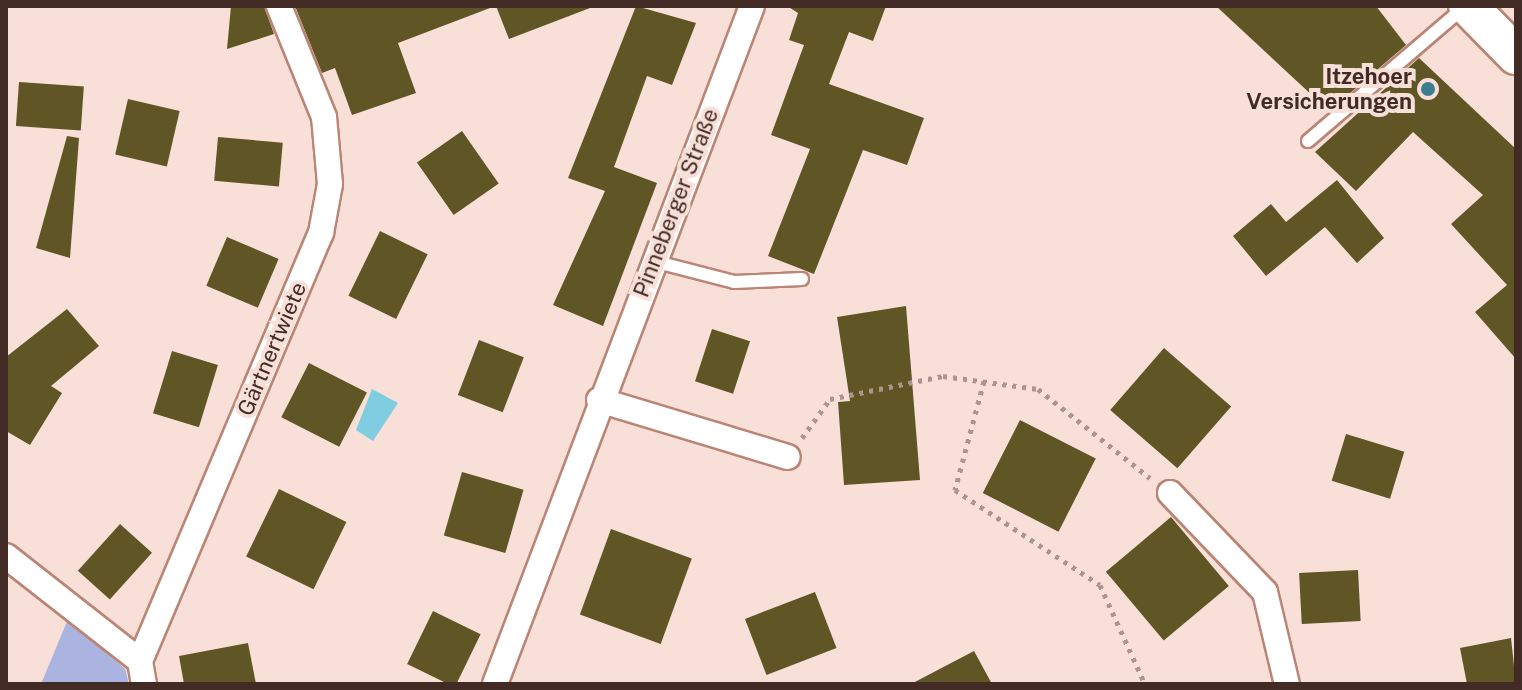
<!DOCTYPE html>
<meta charset="utf-8">
<style>
body{margin:0}
#map{position:relative;width:1522px;height:690px;overflow:hidden;background:#f8e0d9;font-family:"Public Sans",sans-serif}
div>[style]{position:absolute}
.green>*{inset:0;background:#abb3e1}
.water>*{inset:0;background:#80cce1}
.building>*{inset:0;background:#605524;transform-origin:0 0}
.path>*{height:5px;margin-top:-2.5px;transform-origin:0;background:repeating-linear-gradient(90deg,#ac958e 0 4px,transparent 0 10px)}
.roads{filter:drop-shadow(2px 0 #ba8575) drop-shadow(-2px 0 #ba8575) drop-shadow(0 2px #ba8575) drop-shadow(0 -2px #ba8575)}
.service>*{height:12px;margin:-6px;padding:0 6px;transform-origin:6px;border-radius:6px;background:#fff}
.minor>*{height:24px;margin:-12px;padding:0 12px;transform-origin:12px;border-radius:12px;background:#fff}
.primary>*{height:38px;margin:-19px;padding:0 19px;transform-origin:19px;border-radius:19px;background:#fff}
.dots>*{width:22px;height:22px;translate:-50% -50%;box-sizing:border-box;border:4px solid #f8e0d9;border-radius:50%}
span{translate:-50% -50%;white-space:nowrap;text-align:center;line-height:1.15;-webkit-text-stroke:8px #f8e0d9;paint-order:stroke}
.poi-label{font-size:22px;color:#412b24;font-weight:700}
.right{translate:-100% -50%;text-align:right}
.street-label{font-size:22px;color:#412b24}
.frame{position:absolute;inset:0;border:8px solid #412b24;pointer-events:none}
</style>
<div id="map">
<div class="green">
<div style="clip-path:polygon(68px 619px,125px 669px,129px 684px,41px 684px)"></div>
</div>
<div class="water">
<div style="clip-path:polygon(372px 389px,398px 403px,373px 441px,356px 430px)"></div>
</div>
<div class="building">
<div style="clip-path:polygon(231px 6px,264px 6px,274px 34px,227px 49px)"></div>
<div style="clip-path:polygon(295px 6px,489px 6px,490px 8px,398px 43px,416px 93px,352px 115px,335px 68px,322px 73px)"></div>
<div style="clip-path:polygon(496px 6px,589px 6px,590px 8px,509px 39px)"></div>
<div style="clip-path:polygon(636px 6px,696px 23px,672px 85px,647px 76px,614px 167px,657px 183px,603px 326px,553px 305px,605px 191px,568px 178px)"></div>
<div style="clip-path:polygon(787px 6px,886px 6px,873px 41px,849px 32px,829px 84px,924px 118px,907px 165px,863px 150px,814px 274px,768px 256px,810px 149px,771px 135px,804px 45px,789px 40px,798px 13px)"></div>
<div style="clip-path:polygon(1216px 6px,1376px 6px,1406px 45px,1329px 111px)"></div>
<div style="clip-path:polygon(1419px 58px,1516px 149px,1516px 359px,1475px 312px,1507px 285px,1451px 224px,1483px 195px,1413px 132px,1356px 191px,1315px 152px)"></div>
<div style="left:19px;top:82px;width:65px;height:44px;rotate:4deg"></div>
<div style="left:128px;top:99px;width:53px;height:57px;rotate:13deg"></div>
<div style="left:462px;top:131px;width:64px;height:55px;rotate:55deg"></div>
<div style="clip-path:polygon(67px 136px,79px 138px,70px 258px,36px 248px)"></div>
<div style="left:218px;top:137px;width:65px;height:44px;rotate:5deg"></div>
<div style="clip-path:polygon(1337px 180px,1384px 238px,1357px 263px,1325px 227px,1266px 276px,1233px 236px,1271px 204px,1286px 222px)"></div>
<div style="left:380px;top:231px;width:53px;height:72px;rotate:26deg"></div>
<div style="left:227px;top:237px;width:56px;height:53px;rotate:23deg"></div>
<div style="clip-path:polygon(906px 306px,920px 480px,844px 485px,838px 402px,850px 401px,837px 317px)"></div>
<div style="clip-path:polygon(67px 309px,99px 346px,51px 386px,62px 393px,30px 445px,6px 431px,6px 357px)"></div>
<div style="left:712px;top:329px;width:40px;height:55px;rotate:18deg"></div>
<div style="left:479px;top:340px;width:48px;height:59px;rotate:21deg"></div>
<div style="left:1164px;top:348px;width:89px;height:82px;rotate:41deg"></div>
<div style="left:172px;top:351px;width:48px;height:65px;rotate:17deg"></div>
<div style="left:309px;top:363px;width:65px;height:61px;rotate:27deg"></div>
<div style="left:1020px;top:420px;width:85px;height:82px;rotate:27deg"></div>
<div style="left:1346px;top:434px;width:61px;height:49px;rotate:17deg"></div>
<div style="left:462px;top:472px;width:64px;height:66px;rotate:16deg"></div>
<div style="left:279px;top:489px;width:75px;height:75px;rotate:26deg"></div>
<div style="left:1171px;top:517px;width:90px;height:85px;rotate:50deg"></div>
<div style="left:120px;top:524px;width:43px;height:63px;rotate:42deg"></div>
<div style="left:611px;top:529px;width:86px;height:91px;rotate:20deg"></div>
<div style="left:1358px;top:570px;width:51px;height:59px;rotate:87deg"></div>
<div style="left:815px;top:592px;width:60px;height:75px;rotate:69deg"></div>
<div style="left:433px;top:611px;width:53px;height:59px;rotate:26deg"></div>
<div style="clip-path:polygon(1511px 638px,1516px 684px,1467px 684px,1460px 648px)"></div>
<div style="clip-path:polygon(248px 643px,256px 684px,184px 684px,179px 656px)"></div>
<div style="clip-path:polygon(974px 651px,992px 684px,911px 684px)"></div>
</div>
<div class="path">
<div style="left:984px;top:381px;width:113px;rotate:104.9deg"></div>
<div style="left:955px;top:490px;width:173px;rotate:33.2deg"></div>
<div style="left:1100px;top:585px;width:109px;rotate:65.6deg"></div>
<div style="left:802px;top:438px;width:48px;rotate:-54.3deg"></div>
<div style="left:830px;top:399px;width:115px;rotate:-11.5deg"></div>
<div style="left:943px;top:376px;width:96px;rotate:7.8deg"></div>
<div style="left:1038px;top:389px;width:143px;rotate:38.5deg"></div>
</div>
<div class="roads">
<div class="service">
<div style="left:1308px;top:141px;width:204px;rotate:-40.6deg"></div>
<div style="left:653px;top:261px;width:84px;rotate:14.5deg"></div>
<div style="left:734px;top:282px;width:68px;rotate:-2.5deg"></div>
</div>
<div class="minor">
<div style="left:599px;top:400px;width:197px;rotate:16.8deg"></div>
<div style="left:1170px;top:493px;width:137px;rotate:46.2deg"></div>
<div style="left:1265px;top:592px;width:95px;rotate:76.6deg"></div>
<div style="left:6px;top:556px;width:170px;rotate:38.1deg"></div>
<div style="left:144px;top:684px;width:23px;rotate:-100deg"></div>
<div style="left:140px;top:661px;width:465px;rotate:-67.1deg"></div>
<div style="left:321px;top:233px;width:50px;rotate:-79.6deg"></div>
<div style="left:330px;top:184px;width:67px;rotate:-95.1deg"></div>
<div style="left:324px;top:117px;width:120px;rotate:-112.1deg"></div>
<div style="left:495px;top:684px;width:725px;rotate:-69.24deg"></div>
</div>
<div class="primary">
<div style="left:1468px;top:6px;width:69px;rotate:45.6deg"></div>
</div>
</div>
<div class="dots">
<div style="left:1428px;top:89px;background:#3c7e90"></div>
</div>
<div class="poi-label">
<span class="right" style="left:1412px;top:89px">Itzehoer<br>Versicherungen</span>
</div>
<div class="street-label">
<span style="left:676px;top:203px;rotate:-69deg">Pinneberger Straße</span>
<span style="left:272px;top:349px;rotate:-67deg">Gärtnertwiete</span>
</div>
<div class="frame"></div>
</div>
